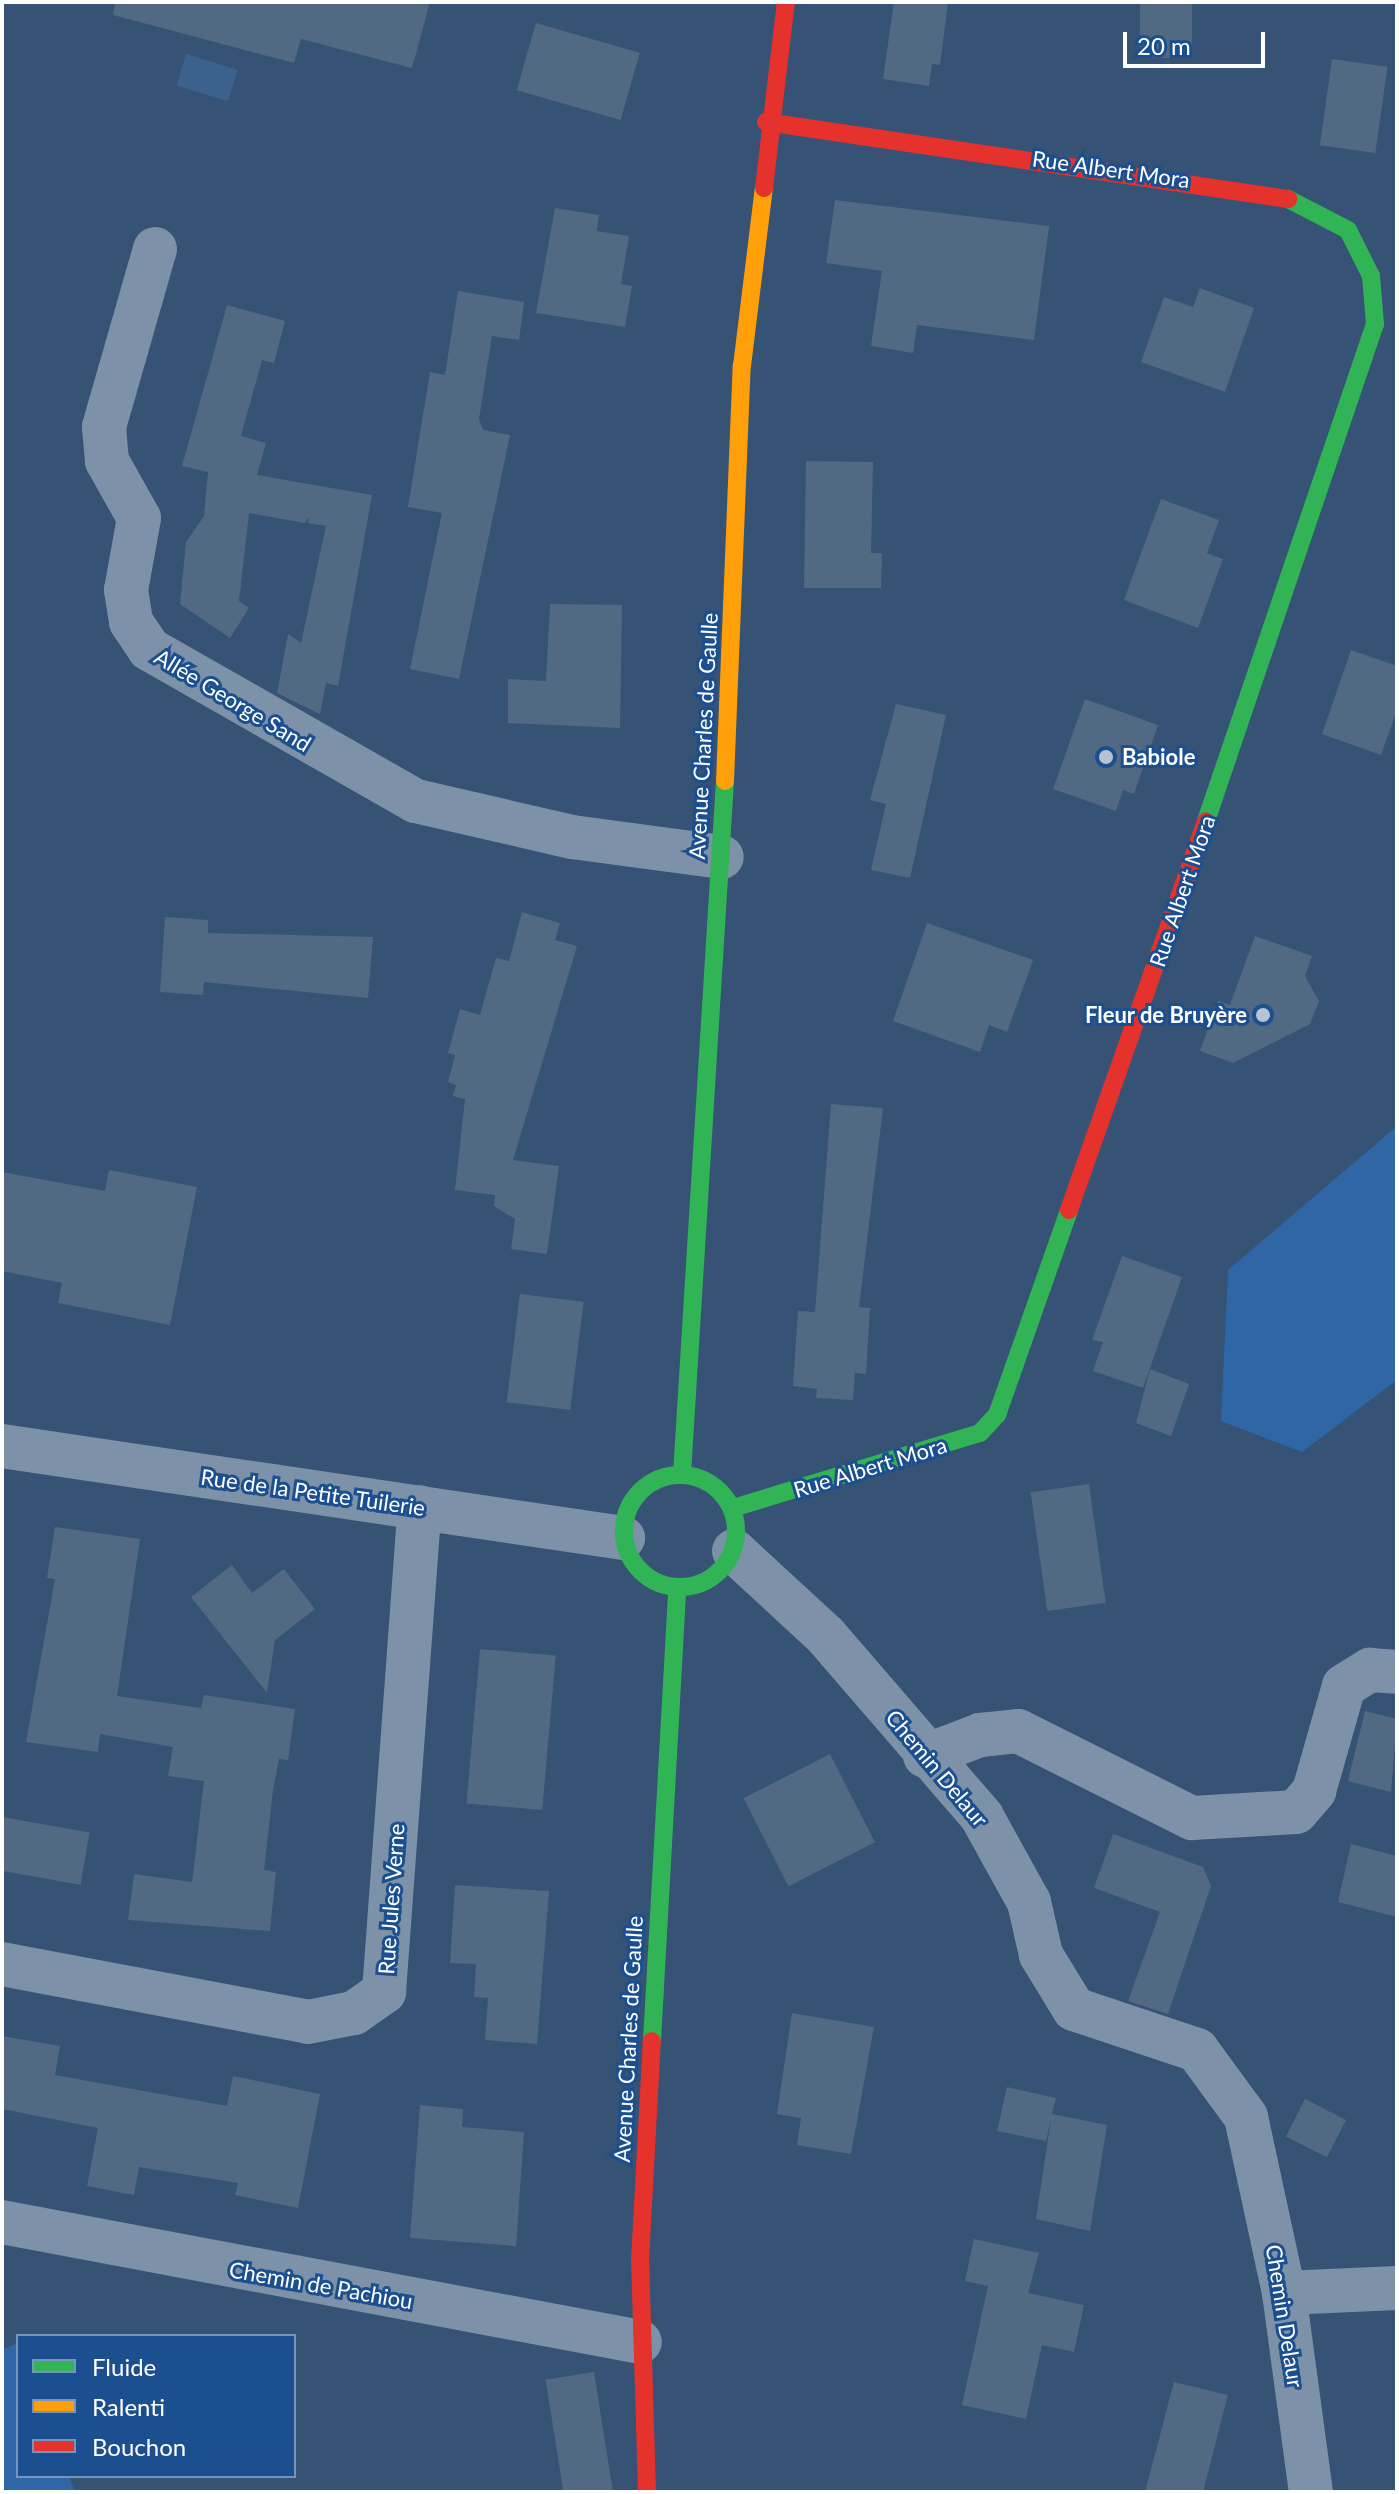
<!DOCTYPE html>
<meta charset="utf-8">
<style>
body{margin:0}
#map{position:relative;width:1399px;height:2494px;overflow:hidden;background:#365274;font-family:Lato,sans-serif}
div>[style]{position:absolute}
.green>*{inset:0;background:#2f66a5}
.water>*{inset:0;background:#3b618d;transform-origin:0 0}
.building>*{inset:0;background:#526984;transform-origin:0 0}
.street>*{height:44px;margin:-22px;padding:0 22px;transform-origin:22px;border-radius:22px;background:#7d92a8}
.fast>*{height:18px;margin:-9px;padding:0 9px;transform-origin:9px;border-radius:9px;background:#30b455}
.fast>.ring{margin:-9px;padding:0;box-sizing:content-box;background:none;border:18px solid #30b455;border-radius:50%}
.slow>*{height:18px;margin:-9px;padding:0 9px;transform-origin:9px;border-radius:9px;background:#ff9f0a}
.jam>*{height:18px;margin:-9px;padding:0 9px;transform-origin:9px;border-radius:9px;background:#e5322d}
.dots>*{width:22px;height:22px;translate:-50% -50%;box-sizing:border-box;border:4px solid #1b4f8f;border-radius:50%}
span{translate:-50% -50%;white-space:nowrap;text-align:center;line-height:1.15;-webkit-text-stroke:6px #1b4f8f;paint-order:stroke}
.street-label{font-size:22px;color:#fff}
.poi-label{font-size:22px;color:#fff;font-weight:700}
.left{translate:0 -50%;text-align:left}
.right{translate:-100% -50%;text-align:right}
.frame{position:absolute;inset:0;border:4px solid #fff;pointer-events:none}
.legend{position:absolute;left:16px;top:2334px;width:280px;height:144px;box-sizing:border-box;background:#1b4f8f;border:2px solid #7695bc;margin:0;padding:10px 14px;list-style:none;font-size:24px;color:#fff}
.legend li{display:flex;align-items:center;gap:16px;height:40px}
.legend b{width:40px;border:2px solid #7695bc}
.scale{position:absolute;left:1123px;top:32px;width:142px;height:36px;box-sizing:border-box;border:4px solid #fff;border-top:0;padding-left:10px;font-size:24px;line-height:28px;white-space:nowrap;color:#fff;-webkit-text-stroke:6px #1b4f8f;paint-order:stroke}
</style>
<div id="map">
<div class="green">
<div style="clip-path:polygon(1397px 1126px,1397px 1380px,1302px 1452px,1221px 1421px,1228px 1270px)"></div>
<div style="clip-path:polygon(18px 2343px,18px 2476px,69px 2476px,75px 2492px,2px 2492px,2px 2350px)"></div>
</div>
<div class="water">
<div style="left:186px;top:54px;width:54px;height:33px;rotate:17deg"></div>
</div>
<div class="building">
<div style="clip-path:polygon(115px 2px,430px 2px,412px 68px,301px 39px,294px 63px,113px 15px)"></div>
<div style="clip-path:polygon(894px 2px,948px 2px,940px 65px,932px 64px,929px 86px,883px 79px)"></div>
<div style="left:1140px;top:2px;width:52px;height:56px"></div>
<div style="left:536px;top:23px;width:108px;height:70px;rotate:16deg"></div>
<div style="left:1332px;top:59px;width:56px;height:87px;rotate:8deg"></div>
<div style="clip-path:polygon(835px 200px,1049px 226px,1034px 340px,917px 325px,913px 353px,871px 346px,882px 271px,826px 263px)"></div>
<div style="clip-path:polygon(555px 208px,599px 215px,597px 231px,629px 236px,621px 284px,632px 286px,625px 327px,536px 313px)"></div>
<div style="clip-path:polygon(1200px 288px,1254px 308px,1225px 392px,1141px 362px,1164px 297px,1193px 307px)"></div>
<div style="clip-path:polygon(458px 291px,524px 302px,519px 340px,492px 336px,479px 419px,483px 430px,510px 435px,459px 679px,410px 669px,442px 513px,408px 507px,430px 372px,445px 375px)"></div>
<div style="clip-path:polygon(227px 305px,285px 321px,274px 363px,262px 360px,241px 436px,266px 443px,257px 475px,372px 495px,338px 686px,326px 683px,320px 714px,277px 693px,288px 634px,301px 643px,326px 526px,308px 523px,309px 517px,305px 523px,249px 513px,239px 601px,249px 608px,230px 638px,180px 604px,186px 542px,204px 516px,208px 472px,182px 466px)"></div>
<div style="clip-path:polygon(806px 461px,873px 462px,871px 553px,882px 553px,881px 588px,804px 588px)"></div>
<div style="clip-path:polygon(1161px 499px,1219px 520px,1207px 553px,1223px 559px,1198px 628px,1124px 600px)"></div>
<div style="clip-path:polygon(550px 604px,622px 605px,620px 728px,508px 723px,508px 679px,546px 681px)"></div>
<div style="clip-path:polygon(1351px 650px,1397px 666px,1397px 710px,1381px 755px,1322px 734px)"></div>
<div style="clip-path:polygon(1085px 699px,1158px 725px,1134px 794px,1123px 790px,1116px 811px,1053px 789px)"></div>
<div style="clip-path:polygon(896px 704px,946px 715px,910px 878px,871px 870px,886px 804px,870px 800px)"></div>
<div style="clip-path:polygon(522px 912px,560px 923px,555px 940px,577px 946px,513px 1160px,559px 1166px,547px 1254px,511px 1249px,515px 1219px,494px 1206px,495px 1195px,455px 1190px,465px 1099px,453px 1096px,456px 1085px,448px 1082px,455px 1055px,448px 1053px,460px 1009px,480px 1015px,496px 958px,509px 961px)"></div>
<div style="clip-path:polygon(165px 917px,208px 920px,208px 933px,373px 937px,368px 998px,204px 982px,203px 995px,160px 992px)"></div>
<div style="clip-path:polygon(927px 923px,1033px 960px,1007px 1032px,989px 1025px,980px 1052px,893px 1021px)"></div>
<div style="clip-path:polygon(1255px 936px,1312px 956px,1305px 976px,1319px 1001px,1310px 1024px,1233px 1063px,1200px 1051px,1218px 1001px,1230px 1005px)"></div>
<div style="clip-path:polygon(831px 1104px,883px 1108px,859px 1307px,870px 1308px,866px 1374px,855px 1373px,853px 1400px,816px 1398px,817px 1389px,793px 1386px,798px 1311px,815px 1312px)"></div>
<div style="clip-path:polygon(109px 1170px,197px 1187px,170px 1325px,58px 1303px,62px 1283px,2px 1271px,2px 1172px,105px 1191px)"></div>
<div style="clip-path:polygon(1122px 1256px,1182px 1277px,1143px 1388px,1093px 1371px,1103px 1342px,1092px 1340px)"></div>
<div style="left:520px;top:1294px;width:64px;height:109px;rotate:7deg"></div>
<div style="clip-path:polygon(1150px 1369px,1189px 1384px,1171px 1436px,1136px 1423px)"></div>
<div style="left:1089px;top:1484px;width:120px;height:59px;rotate:82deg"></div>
<div style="clip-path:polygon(55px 1527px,140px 1539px,117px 1696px,201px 1708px,204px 1695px,295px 1709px,288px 1760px,279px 1759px,273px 1790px,264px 1870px,276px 1872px,270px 1931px,128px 1920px,134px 1874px,192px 1882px,204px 1781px,168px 1776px,173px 1747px,100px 1734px,98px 1752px,26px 1742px,55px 1579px,47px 1578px)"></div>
<div style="clip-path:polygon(232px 1565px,252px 1593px,284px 1569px,315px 1609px,275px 1640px,267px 1693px,191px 1597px)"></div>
<div style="left:480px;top:1649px;width:76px;height:155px;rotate:5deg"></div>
<div style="clip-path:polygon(1365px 1711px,1397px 1719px,1391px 1792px,1348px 1781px)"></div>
<div style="left:830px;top:1754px;width:99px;height:97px;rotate:63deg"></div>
<div style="left:2px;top:1817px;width:89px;height:53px;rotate:10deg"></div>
<div style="clip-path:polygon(1113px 1834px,1203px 1867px,1211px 1886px,1168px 2014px,1128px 2001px,1160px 1912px,1094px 1888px)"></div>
<div style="clip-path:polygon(1351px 1844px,1397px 1856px,1397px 1917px,1338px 1902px)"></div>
<div style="clip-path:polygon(455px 1885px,549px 1891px,537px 2044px,485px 2040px,488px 1998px,474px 1997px,476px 1964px,450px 1963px)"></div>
<div style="clip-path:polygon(792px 2013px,874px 2027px,851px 2154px,797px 2145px,801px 2118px,777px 2114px)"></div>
<div style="clip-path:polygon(2px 2036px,60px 2046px,55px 2075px,227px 2106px,233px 2076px,320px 2094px,298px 2208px,235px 2195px,238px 2183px,139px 2167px,134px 2195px,87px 2186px,98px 2128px,2px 2109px)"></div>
<div style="clip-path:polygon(1007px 2087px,1056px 2098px,1052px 2114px,1107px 2125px,1090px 2231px,1036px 2219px,1051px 2119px,1046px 2141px,997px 2131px)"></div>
<div style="left:1305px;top:2099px;width:46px;height:42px;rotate:27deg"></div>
<div style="clip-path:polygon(420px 2105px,463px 2109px,462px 2127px,524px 2132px,516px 2246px,410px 2238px)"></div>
<div style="clip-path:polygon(974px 2239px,1039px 2253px,1028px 2293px,1084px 2305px,1074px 2352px,1042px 2345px,1026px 2419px,962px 2405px,988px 2286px,965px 2281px)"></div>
<div style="left:594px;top:2372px;width:121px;height:49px;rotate:81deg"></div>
<div style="clip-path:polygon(1174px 2382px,1228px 2395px,1203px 2492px,1145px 2492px)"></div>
</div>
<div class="street">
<div style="left:155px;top:249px;width:185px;rotate:106deg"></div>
<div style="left:104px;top:427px;width:34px;rotate:85deg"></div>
<div style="left:107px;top:461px;width:65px;rotate:60.7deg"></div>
<div style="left:139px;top:518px;width:73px;rotate:100.2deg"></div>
<div style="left:126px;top:590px;width:32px;rotate:81deg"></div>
<div style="left:131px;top:622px;width:32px;rotate:56deg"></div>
<div style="left:149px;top:649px;width:307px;rotate:29.7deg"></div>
<div style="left:416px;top:801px;width:160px;rotate:13deg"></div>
<div style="left:572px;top:837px;width:151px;rotate:7.6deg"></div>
<div style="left:2px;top:1446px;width:628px;rotate:8.43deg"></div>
<div style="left:734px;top:1551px;width:125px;rotate:42.7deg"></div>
<div style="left:826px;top:1636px;width:239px;rotate:49.2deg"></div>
<div style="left:982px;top:1817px;width:97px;rotate:61.1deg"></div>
<div style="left:1029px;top:1902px;width:54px;rotate:77.2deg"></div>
<div style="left:1041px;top:1955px;width:63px;rotate:58.6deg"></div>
<div style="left:1074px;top:2009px;width:130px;rotate:18.4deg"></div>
<div style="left:1197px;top:2050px;width:83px;rotate:53.8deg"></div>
<div style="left:1246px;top:2117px;width:180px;rotate:77.8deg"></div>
<div style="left:1284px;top:2293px;width:201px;rotate:82.3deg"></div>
<div style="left:925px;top:1756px;width:59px;rotate:-20.9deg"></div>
<div style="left:980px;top:1735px;width:38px;rotate:-6deg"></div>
<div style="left:1018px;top:1731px;width:195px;rotate:26.6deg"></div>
<div style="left:1192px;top:1818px;width:104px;rotate:-3.3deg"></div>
<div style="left:1296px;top:1812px;width:28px;rotate:-49deg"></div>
<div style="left:1314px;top:1791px;width:109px;rotate:-74.1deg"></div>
<div style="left:1344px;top:1686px;width:31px;rotate:-32deg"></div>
<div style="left:1370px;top:1670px;width:27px;rotate:4deg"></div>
<div style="left:2px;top:1964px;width:311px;rotate:10.7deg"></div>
<div style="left:308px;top:2022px;width:47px;rotate:-11.1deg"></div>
<div style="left:354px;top:2013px;width:37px;rotate:-35deg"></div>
<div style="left:384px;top:1992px;width:486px;rotate:-85.8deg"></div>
<div style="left:2px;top:2222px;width:649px;rotate:10.65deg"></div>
<div style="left:1284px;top:2293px;width:113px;rotate:-2.5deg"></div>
</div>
<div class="fast">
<div style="left:1206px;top:821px;width:525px;rotate:-71.22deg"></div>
<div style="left:1375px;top:324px;width:48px;rotate:-94.8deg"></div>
<div style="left:1371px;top:276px;width:51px;rotate:-116.6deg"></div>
<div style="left:1348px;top:230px;width:68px;rotate:-152.7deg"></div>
<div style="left:682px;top:1474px;width:694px;rotate:-86.45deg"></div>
<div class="ring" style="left:624px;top:1475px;width:94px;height:94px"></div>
<div style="left:733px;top:1508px;width:258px;rotate:-16.9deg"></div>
<div style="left:980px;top:1433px;width:25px;rotate:-47deg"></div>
<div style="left:997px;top:1415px;width:217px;rotate:-70.6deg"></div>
<div style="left:652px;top:2041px;width:453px;rotate:-86.8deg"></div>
</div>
<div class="slow">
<div style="left:725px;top:781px;width:415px;rotate:-87.7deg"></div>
<div style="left:742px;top:366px;width:179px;rotate:-83deg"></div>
</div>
<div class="jam">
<div style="left:766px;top:122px;width:528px;rotate:8.39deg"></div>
<div style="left:764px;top:188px;width:187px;rotate:-83.3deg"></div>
<div style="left:1069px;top:1210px;width:412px;rotate:-70.6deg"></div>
<div style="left:647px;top:2492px;width:232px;rotate:-91.7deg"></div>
<div style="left:640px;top:2260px;width:219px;rotate:-86.9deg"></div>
</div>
<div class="dots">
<div style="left:1106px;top:757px;background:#b9c2ce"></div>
<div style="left:1263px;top:1015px;background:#b9c2ce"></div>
</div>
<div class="street-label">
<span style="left:1111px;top:169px;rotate:8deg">Rue Albert Mora</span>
<span style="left:233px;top:700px;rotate:31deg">Allée George Sand</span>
<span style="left:703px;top:736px;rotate:-87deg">Avenue Charles de Gaulle</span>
<span style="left:1182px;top:891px;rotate:-71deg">Rue Albert Mora</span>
<span style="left:870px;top:1467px;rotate:-17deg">Rue Albert Mora</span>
<span style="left:313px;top:1492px;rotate:8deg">Rue de la Petite Tuilerie</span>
<span style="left:937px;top:1768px;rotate:50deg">Chemin Delaur</span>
<span style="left:391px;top:1899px;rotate:-86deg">Rue Jules Verne</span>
<span style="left:628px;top:2039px;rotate:-87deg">Avenue Charles de Gaulle</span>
<span style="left:321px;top:2285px;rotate:10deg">Chemin de Pachiou</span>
<span style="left:1285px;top:2316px;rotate:81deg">Chemin Delaur</span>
</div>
<div class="poi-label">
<span class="left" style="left:1122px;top:757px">Babiole</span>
<span class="right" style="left:1247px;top:1015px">Fleur de Bruyère</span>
</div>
<div class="frame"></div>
<ul class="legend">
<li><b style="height:10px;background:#30b455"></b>Fluide</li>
<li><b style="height:10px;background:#ff9f0a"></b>Ralenti</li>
<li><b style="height:10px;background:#e5322d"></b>Bouchon</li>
</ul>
<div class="scale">20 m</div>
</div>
